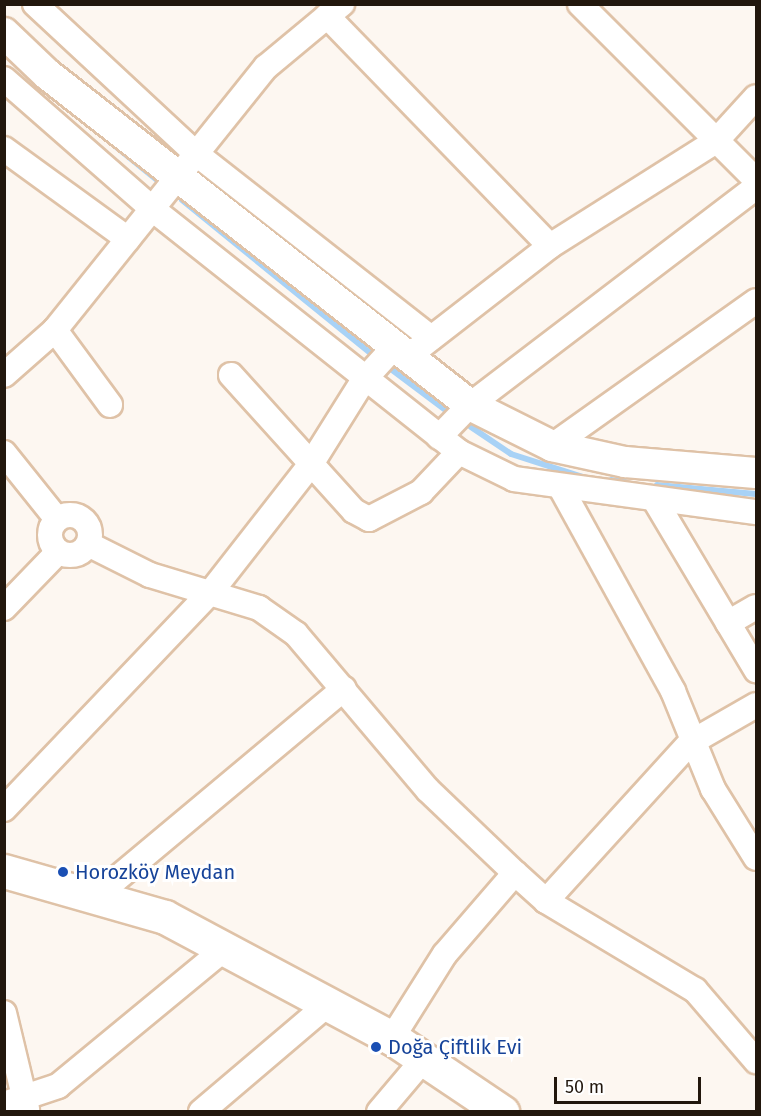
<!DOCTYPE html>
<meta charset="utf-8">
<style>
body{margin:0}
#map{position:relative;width:761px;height:1116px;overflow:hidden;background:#fdf7f1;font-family:"Fira Sans",sans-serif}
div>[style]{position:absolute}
.stream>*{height:6px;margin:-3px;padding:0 3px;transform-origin:3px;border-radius:3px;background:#a8d2f6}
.roads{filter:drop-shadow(2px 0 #dfc2a7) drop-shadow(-2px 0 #dfc2a7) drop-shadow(0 2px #dfc2a7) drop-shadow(0 -2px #dfc2a7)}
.minor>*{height:24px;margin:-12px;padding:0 12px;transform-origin:12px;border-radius:12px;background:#fff}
.minor>.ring{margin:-12px;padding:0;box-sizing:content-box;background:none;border:24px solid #fff;border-radius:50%}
.tertiary>*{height:30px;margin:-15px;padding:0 15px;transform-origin:15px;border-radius:15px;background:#fff}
.secondary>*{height:33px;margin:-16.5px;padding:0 16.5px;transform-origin:16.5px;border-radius:16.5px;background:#fff}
.dots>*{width:16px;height:16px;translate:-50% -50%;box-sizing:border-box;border:3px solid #fff;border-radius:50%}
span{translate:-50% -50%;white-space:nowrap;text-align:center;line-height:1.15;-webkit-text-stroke:6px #fff;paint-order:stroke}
.transit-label{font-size:20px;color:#164399}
.left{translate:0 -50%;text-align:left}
.frame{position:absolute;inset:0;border:6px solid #22170d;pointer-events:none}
.scale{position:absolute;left:554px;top:1077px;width:147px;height:27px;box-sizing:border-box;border:3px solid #22170d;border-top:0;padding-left:8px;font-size:18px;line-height:21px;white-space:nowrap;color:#22170d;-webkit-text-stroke:4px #fff;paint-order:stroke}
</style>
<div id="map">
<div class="stream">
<div style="left:115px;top:146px;width:54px;rotate:39deg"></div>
<div style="left:182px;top:200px;width:249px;rotate:39.1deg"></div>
<div style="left:391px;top:369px;width:75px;rotate:36.9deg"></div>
<div style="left:471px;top:427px;width:48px;rotate:34deg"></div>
<div style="left:511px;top:454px;width:79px;rotate:17.7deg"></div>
<div style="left:611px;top:480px;width:14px;rotate:8deg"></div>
<div style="left:657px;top:485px;width:99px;rotate:5.2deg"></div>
</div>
<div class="roads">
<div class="minor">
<div style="left:35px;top:4px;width:217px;rotate:42.9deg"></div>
<div style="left:194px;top:152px;width:301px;rotate:38.1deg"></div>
<div style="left:580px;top:4px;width:249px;rotate:45deg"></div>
<div style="left:327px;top:16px;width:320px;rotate:45.9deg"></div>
<div style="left:4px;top:79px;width:201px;rotate:41.2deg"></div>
<div style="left:155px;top:211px;width:388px;rotate:38.4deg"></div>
<div style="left:459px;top:452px;width:61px;rotate:26.1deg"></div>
<div style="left:514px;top:479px;width:244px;rotate:7.8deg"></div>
<div style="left:4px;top:149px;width:153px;rotate:36deg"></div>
<div style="left:55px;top:330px;width:93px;rotate:53.7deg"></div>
<div style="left:420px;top:347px;width:165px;rotate:-37.8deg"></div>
<div style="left:550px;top:246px;width:196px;rotate:-32.3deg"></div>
<div style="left:716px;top:141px;width:59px;rotate:-47.7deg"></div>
<div style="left:4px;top:375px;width:68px;rotate:-41.4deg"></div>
<div style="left:55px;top:330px;width:337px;rotate:-51.3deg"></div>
<div style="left:266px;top:67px;width:99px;rotate:-39.7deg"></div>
<div style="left:231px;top:375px;width:183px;rotate:47.9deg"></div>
<div style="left:354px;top:511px;width:17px;rotate:28deg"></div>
<div style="left:369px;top:519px;width:59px;rotate:-27.4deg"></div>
<div style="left:421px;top:492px;width:55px;rotate:-46.5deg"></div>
<div style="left:439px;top:437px;width:45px;rotate:-45.9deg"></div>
<div style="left:470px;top:405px;width:360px;rotate:-37.3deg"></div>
<div style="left:552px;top:446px;width:250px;rotate:-35.4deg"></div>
<div style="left:4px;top:453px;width:83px;rotate:51.3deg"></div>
<div style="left:561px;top:488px;width:232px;rotate:61.1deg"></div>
<div style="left:673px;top:691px;width:106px;rotate:67.8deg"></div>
<div style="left:713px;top:789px;width:81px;rotate:58.1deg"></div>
<div style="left:656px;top:502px;width:196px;rotate:59.2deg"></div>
<div class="ring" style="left:50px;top:515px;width:16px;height:16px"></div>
<div style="left:90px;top:545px;width:67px;rotate:26.6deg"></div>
<div style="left:150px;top:575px;width:114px;rotate:16.8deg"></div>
<div style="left:259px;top:608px;width:45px;rotate:35.1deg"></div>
<div style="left:296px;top:634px;width:204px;rotate:49.8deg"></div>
<div style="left:428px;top:790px;width:120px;rotate:43.7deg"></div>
<div style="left:515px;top:873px;width:42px;rotate:42.1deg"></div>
<div style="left:546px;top:901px;width:174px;rotate:30.9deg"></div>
<div style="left:695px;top:990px;width:94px;rotate:49.3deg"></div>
<div style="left:4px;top:608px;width:78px;rotate:-46deg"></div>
<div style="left:728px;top:623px;width:32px;rotate:-30deg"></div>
<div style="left:4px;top:809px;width:300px;rotate:-46.4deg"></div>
<div style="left:211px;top:592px;width:162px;rotate:-52deg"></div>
<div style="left:311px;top:464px;width:98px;rotate:-57.9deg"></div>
<div style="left:363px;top:381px;width:46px;rotate:-47.6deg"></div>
<div style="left:96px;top:896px;width:323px;rotate:-39.9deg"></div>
<div style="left:546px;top:901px;width:214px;rotate:-47.7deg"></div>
<div style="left:690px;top:743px;width:76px;rotate:-29.9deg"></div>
<div style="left:4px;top:1013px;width:99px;rotate:76.5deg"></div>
<div style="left:392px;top:1038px;width:99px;rotate:-57.8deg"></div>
<div style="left:445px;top:954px;width:107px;rotate:-49.2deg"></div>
<div style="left:4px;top:1104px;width:57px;rotate:-18.4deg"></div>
<div style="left:58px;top:1086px;width:215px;rotate:-39.5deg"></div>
<div style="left:201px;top:1112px;width:167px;rotate:-40.4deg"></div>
<div style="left:379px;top:1112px;width:70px;rotate:-49.7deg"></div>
</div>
<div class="tertiary">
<div style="left:4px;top:33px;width:59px;rotate:43.6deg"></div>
<div style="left:47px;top:74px;width:537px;rotate:38.04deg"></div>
<div style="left:470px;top:405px;width:92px;rotate:26.6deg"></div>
<div style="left:552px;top:446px;width:75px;rotate:12.4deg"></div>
<div style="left:625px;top:462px;width:131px;rotate:4.8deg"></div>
</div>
<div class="secondary">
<div style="left:4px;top:871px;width:167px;rotate:15.9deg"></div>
<div style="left:165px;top:917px;width:257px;rotate:28.1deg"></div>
<div style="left:392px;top:1038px;width:133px;rotate:33.9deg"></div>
</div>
</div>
<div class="dots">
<div style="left:63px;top:872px;background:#1a4fb4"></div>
<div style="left:376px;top:1047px;background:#1a4fb4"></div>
</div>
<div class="transit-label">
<span class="left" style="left:75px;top:872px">Horozköy Meydan</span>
<span class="left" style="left:388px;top:1047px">Doğa Çiftlik Evi</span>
</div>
<div class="frame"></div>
<div class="scale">50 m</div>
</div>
